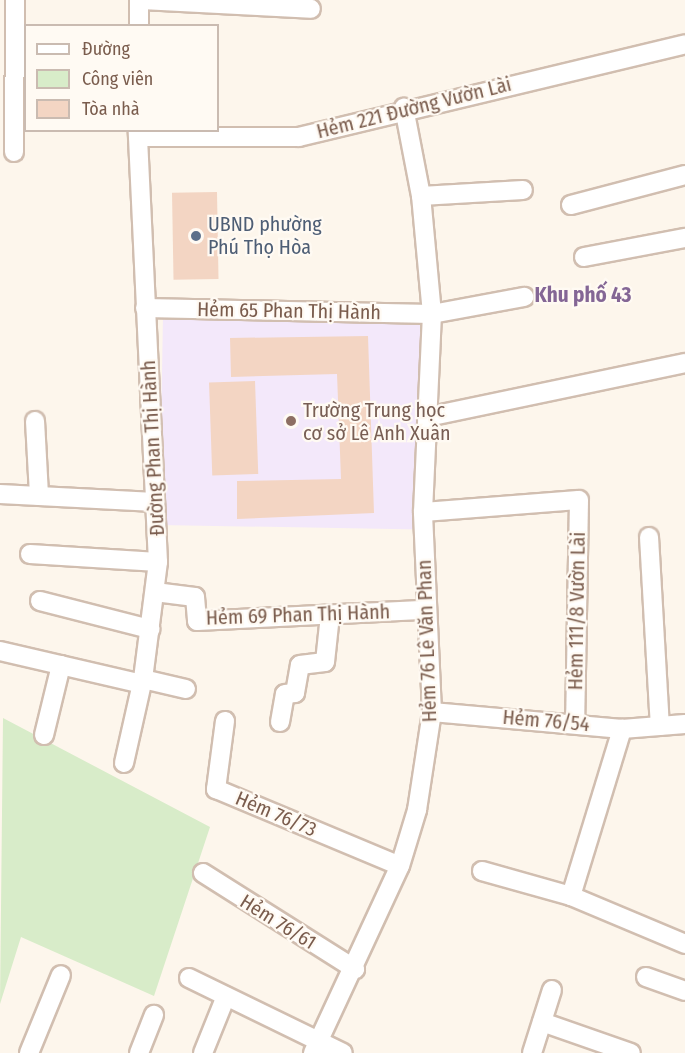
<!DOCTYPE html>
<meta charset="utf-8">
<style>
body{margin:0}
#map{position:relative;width:685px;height:1053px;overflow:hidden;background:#fdf6ec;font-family:"Fira Sans Condensed",sans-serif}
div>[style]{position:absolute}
.education>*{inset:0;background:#f3e8fa;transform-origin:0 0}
.green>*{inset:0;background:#d8ecc9}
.building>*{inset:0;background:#f3d5c3;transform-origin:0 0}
.roads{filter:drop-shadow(2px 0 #d1beb0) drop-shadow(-2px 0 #d1beb0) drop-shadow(0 2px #d1beb0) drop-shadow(0 -2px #d1beb0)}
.minor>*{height:18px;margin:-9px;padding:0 9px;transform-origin:9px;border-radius:9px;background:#fff}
.dots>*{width:16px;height:16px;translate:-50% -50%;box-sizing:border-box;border:3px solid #fffaf3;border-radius:50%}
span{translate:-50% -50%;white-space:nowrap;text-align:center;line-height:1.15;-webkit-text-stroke:4.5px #fffaf3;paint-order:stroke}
.street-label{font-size:20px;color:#7a5c4d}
.service-label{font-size:20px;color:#4e5e75}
.left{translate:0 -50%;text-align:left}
.education-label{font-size:20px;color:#785e54}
.neighbourhood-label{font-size:21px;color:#846695;font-weight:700}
.legend{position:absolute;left:24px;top:24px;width:195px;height:108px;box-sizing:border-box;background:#fffaf3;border:2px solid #cabbb1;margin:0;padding:8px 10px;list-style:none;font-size:18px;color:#7a5c4d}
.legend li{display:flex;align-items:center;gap:12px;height:30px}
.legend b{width:30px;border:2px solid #cabbb1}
</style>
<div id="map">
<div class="education">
<div style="left:163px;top:316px;width:261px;height:209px;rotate:1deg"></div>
</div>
<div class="green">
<div style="clip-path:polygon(3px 718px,210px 827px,154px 996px,21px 937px,0 1004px)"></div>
</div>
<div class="building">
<div style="left:217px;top:192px;width:87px;height:45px;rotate:89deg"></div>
<div style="clip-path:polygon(368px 336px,374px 513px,237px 519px,237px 481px,341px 479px,337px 374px,231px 377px,230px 338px)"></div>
<div style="left:255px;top:381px;width:93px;height:46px;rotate:88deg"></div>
</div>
<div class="roads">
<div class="minor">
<div style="left:142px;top:0;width:169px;rotate:3deg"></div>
<div style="left:139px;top:26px;width:26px;rotate:-90deg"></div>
<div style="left:138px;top:137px;width:161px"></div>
<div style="left:299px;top:137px;width:397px;rotate:-13.5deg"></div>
<div style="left:14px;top:152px;width:152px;rotate:-89.6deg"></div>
<div style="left:421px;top:196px;width:102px;rotate:-3.4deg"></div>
<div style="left:571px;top:205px;width:118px;rotate:-14.7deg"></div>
<div style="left:584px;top:257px;width:103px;rotate:-10.7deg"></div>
<div style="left:145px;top:308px;width:287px;rotate:1.2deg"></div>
<div style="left:432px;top:314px;width:94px;rotate:-10.5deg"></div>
<div style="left:427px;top:417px;width:264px;rotate:-11.8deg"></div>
<div style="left:35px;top:421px;width:75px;rotate:86.9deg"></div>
<div style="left:0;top:494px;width:155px;rotate:3deg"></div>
<div style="left:423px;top:512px;width:156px;rotate:-4.4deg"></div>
<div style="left:579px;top:500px;width:223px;rotate:91deg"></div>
<div style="left:649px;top:537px;width:189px;rotate:86.7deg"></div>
<div style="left:30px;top:554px;width:128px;rotate:3.6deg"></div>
<div style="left:155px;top:592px;width:40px;rotate:7.1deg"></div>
<div style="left:195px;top:597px;width:24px;rotate:85deg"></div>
<div style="left:197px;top:621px;width:229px;rotate:-2.8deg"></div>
<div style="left:40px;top:601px;width:114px;rotate:14.3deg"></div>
<div style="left:0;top:651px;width:146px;rotate:13.1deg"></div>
<div style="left:143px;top:679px;width:44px;rotate:13.1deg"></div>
<div style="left:432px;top:712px;width:191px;rotate:5.1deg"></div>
<div style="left:622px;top:729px;width:63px;rotate:-4.5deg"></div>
<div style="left:225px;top:721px;width:69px;rotate:97.5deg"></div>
<div style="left:216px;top:789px;width:199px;rotate:22.7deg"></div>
<div style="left:280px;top:722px;width:28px;rotate:-80deg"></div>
<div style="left:285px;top:694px;width:10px;rotate:-6deg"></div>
<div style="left:295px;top:693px;width:28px;rotate:-80deg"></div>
<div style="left:300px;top:665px;width:25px;rotate:-7deg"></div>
<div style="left:325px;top:662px;width:47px;rotate:-83.9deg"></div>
<div style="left:44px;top:735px;width:72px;rotate:-76.3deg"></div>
<div style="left:124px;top:763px;width:86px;rotate:-77.3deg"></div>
<div style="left:143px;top:679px;width:118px;rotate:-82.7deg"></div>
<div style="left:158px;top:562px;width:432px;rotate:-92.7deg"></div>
<div style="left:482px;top:871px;width:92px;rotate:15.7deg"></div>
<div style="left:571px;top:896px;width:124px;rotate:22.8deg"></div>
<div style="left:203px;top:873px;width:180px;rotate:32.3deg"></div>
<div style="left:571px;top:896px;width:175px;rotate:-73deg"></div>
<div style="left:646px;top:977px;width:41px;rotate:19.7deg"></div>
<div style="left:189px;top:978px;width:171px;rotate:26deg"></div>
<div style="left:542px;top:1022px;width:94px;rotate:19.2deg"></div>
<div style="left:29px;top:1053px;width:84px;rotate:-67.7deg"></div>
<div style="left:139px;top:1053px;width:41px;rotate:-68.5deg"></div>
<div style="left:203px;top:1053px;width:61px;rotate:-68deg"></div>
<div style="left:313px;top:1053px;width:206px;rotate:-65.1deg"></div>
<div style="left:400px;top:866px;width:59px;rotate:-73.1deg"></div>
<div style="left:417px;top:810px;width:99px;rotate:-81.3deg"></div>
<div style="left:432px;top:712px;width:200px;rotate:-92.6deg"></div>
<div style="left:423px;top:512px;width:198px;rotate:-87.4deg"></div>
<div style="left:432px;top:314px;width:119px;rotate:-95.3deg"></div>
<div style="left:421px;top:196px;width:90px;rotate:-100.9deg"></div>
<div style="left:532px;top:1053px;width:66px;rotate:-72.4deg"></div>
</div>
</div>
<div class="dots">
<div style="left:196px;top:236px;background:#5c6f8a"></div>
<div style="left:291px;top:421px;background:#8d6e63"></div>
</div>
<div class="street-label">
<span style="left:414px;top:108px;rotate:-14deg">Hẻm 221 Đường Vườn Lài</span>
<span style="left:289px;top:311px;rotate:1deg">Hẻm 65 Phan Thị Hành</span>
<span style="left:153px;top:448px;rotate:-93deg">Đường Phan Thị Hành</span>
<span style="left:577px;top:611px;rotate:-89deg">Hẻm 111/8 Vườn Lài</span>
<span style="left:298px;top:615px;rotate:-2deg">Hẻm 69 Phan Thị Hành</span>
<span style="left:427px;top:641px;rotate:-92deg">Hẻm 76 Lê Văn Phan</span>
<span style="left:546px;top:721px;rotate:5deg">Hẻm 76/54</span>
<span style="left:276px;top:814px;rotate:23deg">Hẻm 76/73</span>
<span style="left:278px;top:922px;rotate:32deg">Hẻm 76/61</span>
</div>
<div class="service-label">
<span class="left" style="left:208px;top:236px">UBND phường<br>Phú Thọ Hòa</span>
</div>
<div class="education-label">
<span class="left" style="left:303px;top:422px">Trường Trung học<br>cơ sở Lê Anh Xuân</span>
</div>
<div class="neighbourhood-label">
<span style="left:583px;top:295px">Khu phố 43</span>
</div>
<ul class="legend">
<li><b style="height:8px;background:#fff"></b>Đường</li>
<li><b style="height:16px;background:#d8ecc9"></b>Công viên</li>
<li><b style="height:16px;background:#f3d5c3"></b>Tòa nhà</li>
</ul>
</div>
